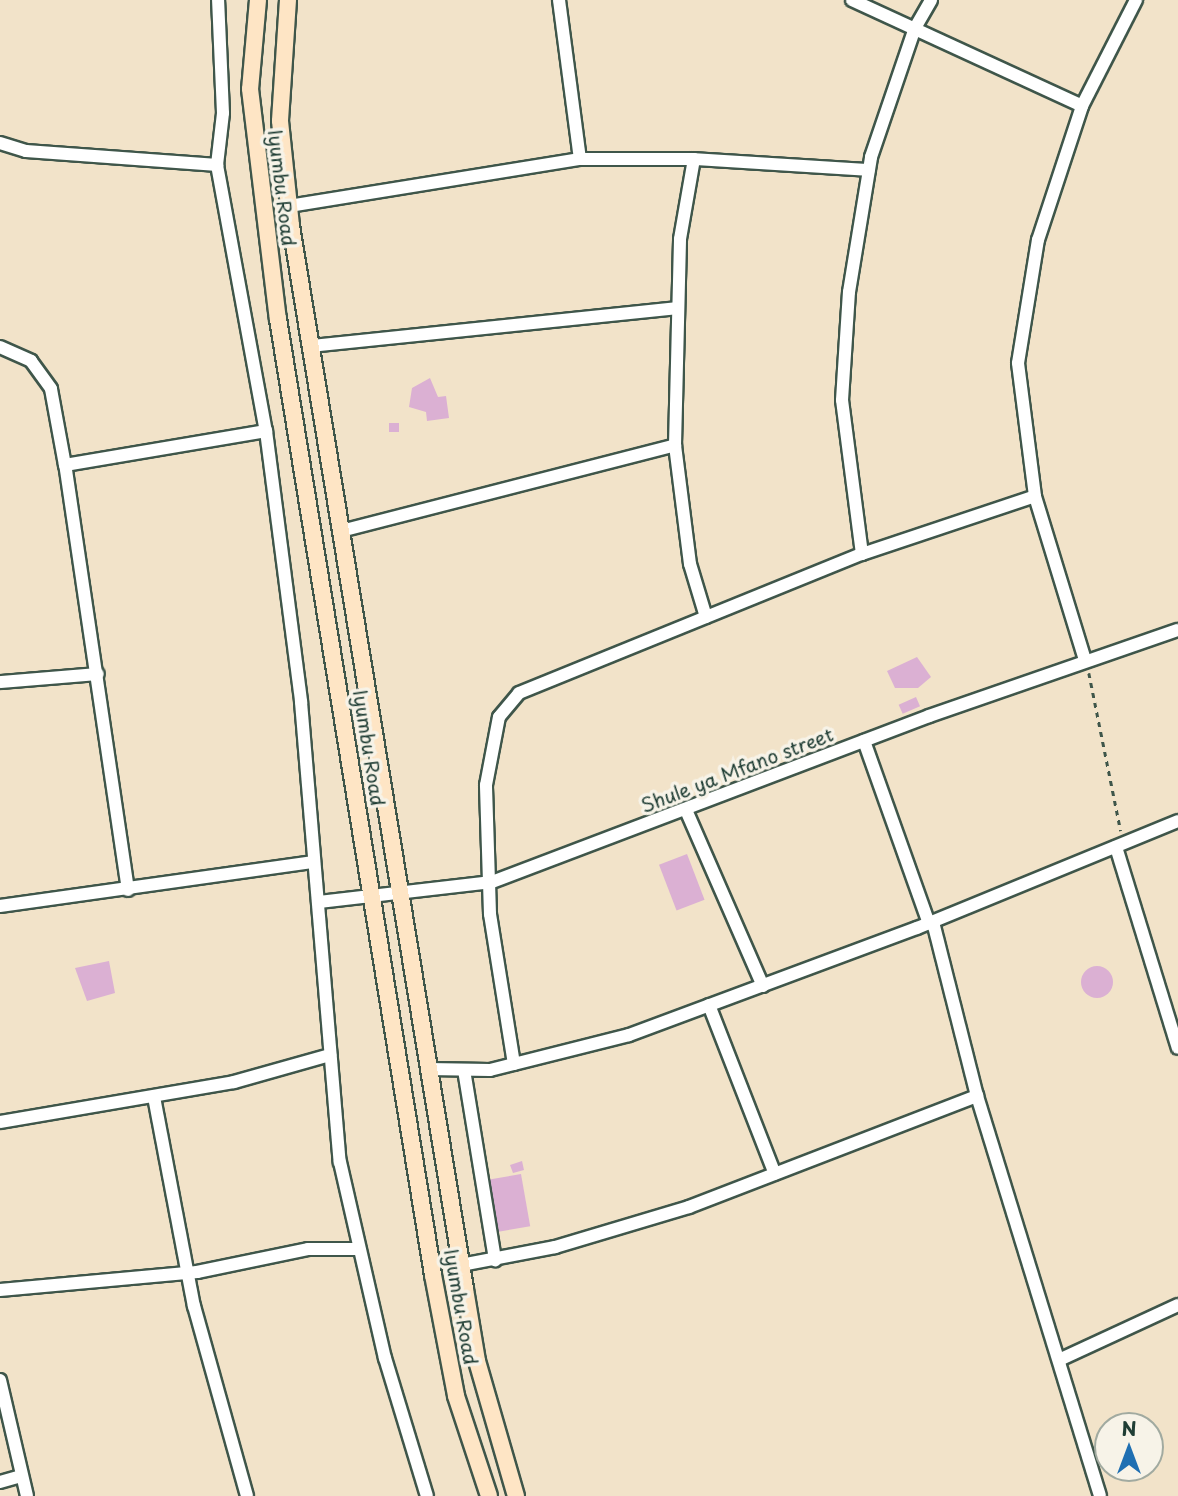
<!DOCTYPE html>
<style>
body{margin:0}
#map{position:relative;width:1178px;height:1496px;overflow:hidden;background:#f2e3c9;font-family:"Playpen Sans",sans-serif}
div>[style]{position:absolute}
.building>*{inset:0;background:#dbb0d3;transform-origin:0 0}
.round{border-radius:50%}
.path>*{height:2.5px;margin-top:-1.25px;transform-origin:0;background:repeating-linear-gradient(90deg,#3f564a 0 5px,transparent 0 10px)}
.roads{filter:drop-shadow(2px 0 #3f564a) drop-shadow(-2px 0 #3f564a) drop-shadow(0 2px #3f564a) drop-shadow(0 -2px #3f564a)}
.street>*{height:12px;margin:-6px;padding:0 6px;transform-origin:6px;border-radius:6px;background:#fff}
.secondary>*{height:16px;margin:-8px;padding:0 8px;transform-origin:8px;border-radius:8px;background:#fee5c5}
span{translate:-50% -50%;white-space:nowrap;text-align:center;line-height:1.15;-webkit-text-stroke:7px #f7f3e8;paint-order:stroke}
.street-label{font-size:19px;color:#1f3d34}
.north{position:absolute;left:1094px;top:1412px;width:70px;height:70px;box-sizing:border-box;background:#f7f3e8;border:2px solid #a1aaa0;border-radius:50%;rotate:0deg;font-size:19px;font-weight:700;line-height:28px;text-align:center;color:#1f3d34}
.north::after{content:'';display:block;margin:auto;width:24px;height:32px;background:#1f6fb2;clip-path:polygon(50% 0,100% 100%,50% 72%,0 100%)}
</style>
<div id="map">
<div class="building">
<div style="clip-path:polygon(430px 378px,438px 397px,446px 396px,449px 418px,427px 421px,426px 412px,409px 407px,412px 388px)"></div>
<div style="left:399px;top:423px;width:9px;height:10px;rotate:90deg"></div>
<div style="clip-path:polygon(917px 657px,931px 677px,918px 688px,895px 688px,887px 671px)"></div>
<div style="left:916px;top:697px;width:10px;height:19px;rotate:66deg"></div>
<div style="left:687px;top:854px;width:49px;height:30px;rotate:69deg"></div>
<div style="clip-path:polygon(109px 961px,115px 993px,87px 1001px,75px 968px)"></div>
<div class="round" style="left:1081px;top:966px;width:32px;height:32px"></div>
<div style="clip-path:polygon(522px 1161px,524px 1170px,513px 1173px,510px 1165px)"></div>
<div style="left:521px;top:1174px;width:53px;height:35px;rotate:80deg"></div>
</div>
<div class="path">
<div style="left:1089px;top:673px;width:161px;rotate:78.6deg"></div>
</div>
<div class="roads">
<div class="street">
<div style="left:559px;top:0;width:160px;rotate:82.5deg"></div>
<div style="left:852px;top:0;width:253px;rotate:24.7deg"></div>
<div style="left:0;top:143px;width:27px;rotate:17deg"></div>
<div style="left:26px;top:151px;width:192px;rotate:4.2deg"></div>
<div style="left:217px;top:165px;width:270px;rotate:79.6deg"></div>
<div style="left:266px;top:431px;width:273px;rotate:82.6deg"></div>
<div style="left:301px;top:702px;width:462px;rotate:85.2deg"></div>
<div style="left:340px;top:1162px;width:201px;rotate:77.1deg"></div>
<div style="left:385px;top:1358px;width:144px;rotate:73.1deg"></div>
<div style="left:217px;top:165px;width:52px;rotate:-83.4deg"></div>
<div style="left:223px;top:113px;width:113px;rotate:-92.5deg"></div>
<div style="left:289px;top:206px;width:295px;rotate:-9.2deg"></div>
<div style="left:580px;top:159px;width:114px"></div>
<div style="left:311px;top:346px;width:368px;rotate:-5.9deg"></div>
<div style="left:0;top:347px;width:34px;rotate:24deg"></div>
<div style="left:31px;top:361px;width:34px;rotate:54deg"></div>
<div style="left:51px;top:389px;width:77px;rotate:79.6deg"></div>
<div style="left:341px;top:531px;width:345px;rotate:-14.4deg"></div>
<div style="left:862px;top:554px;width:155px;rotate:-97.4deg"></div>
<div style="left:842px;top:400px;width:108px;rotate:-86.3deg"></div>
<div style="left:849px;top:292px;width:137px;rotate:-80.7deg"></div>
<div style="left:871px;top:157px;width:136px;rotate:-71.2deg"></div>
<div style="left:915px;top:28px;width:32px;rotate:-60deg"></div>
<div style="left:706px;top:617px;width:55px;rotate:-106.8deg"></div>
<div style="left:690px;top:564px;width:120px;rotate:-97.2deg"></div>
<div style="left:675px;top:445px;width:206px;rotate:-88.6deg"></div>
<div style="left:680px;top:239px;width:81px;rotate:-80.1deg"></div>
<div style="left:694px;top:159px;width:175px;rotate:3.6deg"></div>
<div style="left:1085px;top:660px;width:171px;rotate:-107deg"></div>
<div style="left:1035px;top:496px;width:134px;rotate:-97.3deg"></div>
<div style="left:1018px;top:363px;width:125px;rotate:-80.8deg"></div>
<div style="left:1038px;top:240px;width:141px;rotate:-71.8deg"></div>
<div style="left:1082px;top:106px;width:119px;rotate:-63deg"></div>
<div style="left:0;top:682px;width:98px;rotate:-4.7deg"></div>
<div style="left:864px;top:741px;width:194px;rotate:70.4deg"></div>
<div style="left:686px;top:810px;width:192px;rotate:66.4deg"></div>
<div style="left:1116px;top:847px;width:210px;rotate:72.9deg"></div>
<div style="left:128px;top:890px;width:430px;rotate:-98.4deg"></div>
<div style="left:65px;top:465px;width:204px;rotate:-9.6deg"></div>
<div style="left:319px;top:902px;width:174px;rotate:-6.6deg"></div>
<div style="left:492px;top:882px;width:467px;rotate:-20.8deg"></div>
<div style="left:929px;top:716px;width:263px;rotate:-19.1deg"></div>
<div style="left:0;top:906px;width:315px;rotate:-8deg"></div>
<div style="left:933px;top:922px;width:179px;rotate:75.8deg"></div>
<div style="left:977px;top:1096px;width:418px;rotate:72.9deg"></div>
<div style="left:709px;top:1005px;width:181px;rotate:68.7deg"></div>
<div style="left:514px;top:1064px;width:152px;rotate:-99.1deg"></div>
<div style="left:490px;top:914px;width:129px;rotate:-91.8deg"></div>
<div style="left:486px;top:785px;width:69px;rotate:-79.2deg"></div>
<div style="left:499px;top:717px;width:31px;rotate:-50deg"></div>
<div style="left:519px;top:693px;width:370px;rotate:-22.1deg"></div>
<div style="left:862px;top:554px;width:182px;rotate:-18.5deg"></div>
<div style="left:428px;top:1069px;width:62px;rotate:0.9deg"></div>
<div style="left:490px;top:1070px;width:143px;rotate:-14.1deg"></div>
<div style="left:629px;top:1035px;width:307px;rotate:-20.4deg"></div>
<div style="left:917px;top:928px;width:282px;rotate:-22.3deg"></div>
<div style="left:464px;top:1070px;width:193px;rotate:80.7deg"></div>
<div style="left:154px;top:1097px;width:213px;rotate:79.2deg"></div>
<div style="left:194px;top:1306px;width:197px;rotate:74.4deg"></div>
<div style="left:0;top:1122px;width:237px;rotate:-9.7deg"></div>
<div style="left:234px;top:1082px;width:100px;rotate:-15.7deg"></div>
<div style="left:461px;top:1265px;width:96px;rotate:-10.8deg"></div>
<div style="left:555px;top:1247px;width:140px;rotate:-16.6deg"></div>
<div style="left:689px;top:1207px;width:309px;rotate:-21.1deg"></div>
<div style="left:0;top:1290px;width:198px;rotate:-5.2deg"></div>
<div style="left:197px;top:1272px;width:113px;rotate:-11.7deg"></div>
<div style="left:308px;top:1249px;width:49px"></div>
<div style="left:1059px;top:1360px;width:131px;rotate:-24.8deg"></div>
<div style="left:0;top:1380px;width:119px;rotate:76.9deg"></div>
<div style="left:0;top:1482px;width:22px;rotate:-16deg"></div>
</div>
<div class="secondary">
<div style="left:258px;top:0;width:89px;rotate:95.1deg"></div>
<div style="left:250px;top:89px;width:232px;rotate:83.1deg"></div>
<div style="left:278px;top:319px;width:968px;rotate:80.79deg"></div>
<div style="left:433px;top:1275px;width:123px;rotate:79.2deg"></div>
<div style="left:456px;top:1396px;width:105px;rotate:71.7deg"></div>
<div style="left:288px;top:0;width:121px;rotate:93.8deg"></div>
<div style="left:280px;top:121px;width:106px;rotate:84deg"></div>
<div style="left:291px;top:226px;width:1077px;rotate:80.7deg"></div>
<div style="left:465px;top:1289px;width:73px;rotate:80.5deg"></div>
<div style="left:477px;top:1361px;width:141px;rotate:73.9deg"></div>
</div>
</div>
<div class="street-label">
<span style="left:282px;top:188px;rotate:83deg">Iyumbu Road</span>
<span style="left:369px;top:748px;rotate:81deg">Iyumbu Road</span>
<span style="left:737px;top:770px;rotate:-21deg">Shule ya Mfano street</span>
<span style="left:461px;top:1307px;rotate:80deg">Iyumbu Road</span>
</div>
<div class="north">N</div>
</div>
